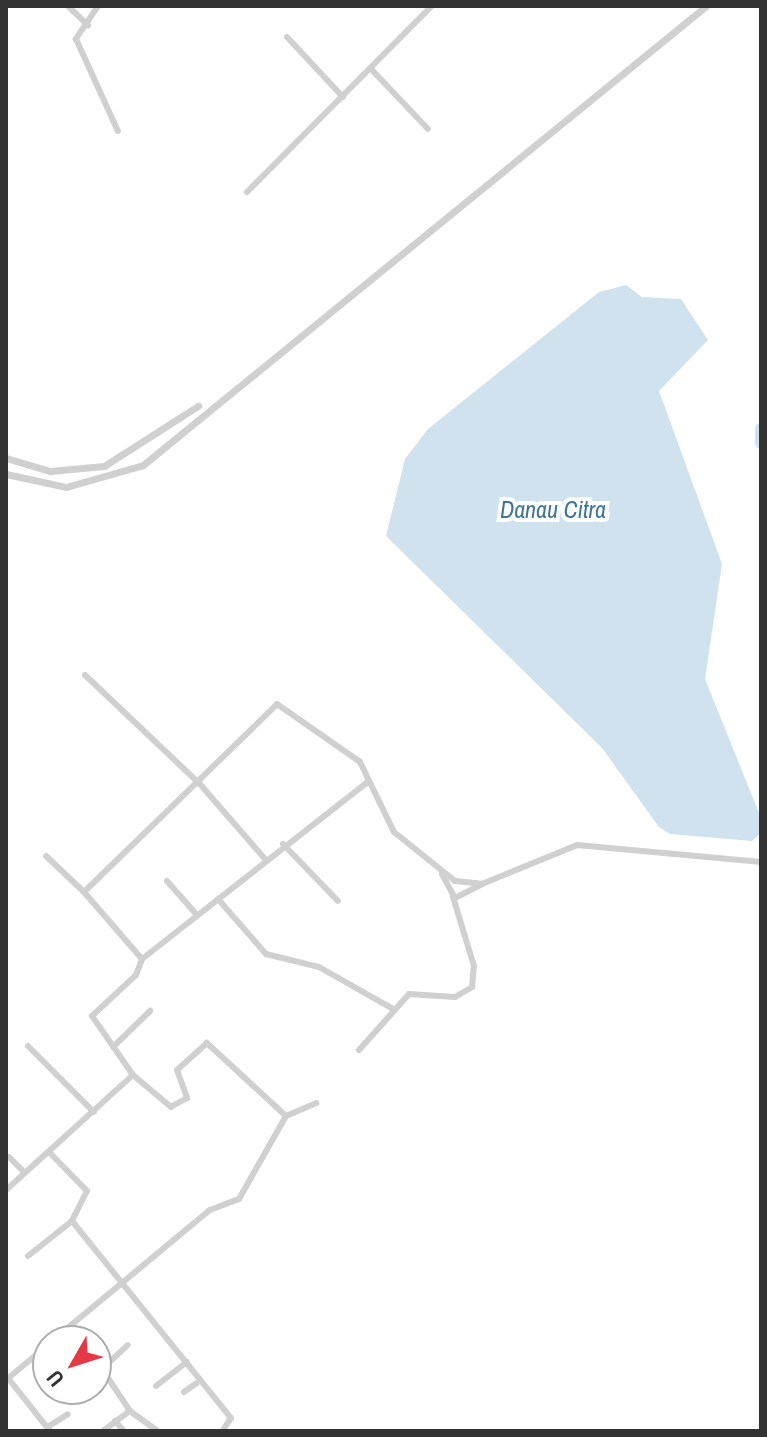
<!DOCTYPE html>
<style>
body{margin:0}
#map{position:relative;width:767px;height:1437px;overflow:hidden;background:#fff;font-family:"Archivo Narrow",sans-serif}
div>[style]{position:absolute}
.water>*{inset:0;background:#cfe2ee}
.river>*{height:12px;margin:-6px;padding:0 6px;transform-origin:6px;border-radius:6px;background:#cfe2ee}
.minor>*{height:6px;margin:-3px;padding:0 3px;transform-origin:3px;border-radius:3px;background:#d0d0d0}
.tertiary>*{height:7px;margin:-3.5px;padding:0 3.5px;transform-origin:3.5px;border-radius:3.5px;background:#d0d0d0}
span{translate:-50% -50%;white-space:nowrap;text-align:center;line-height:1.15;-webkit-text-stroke:8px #fff;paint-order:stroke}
.water-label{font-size:24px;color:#3f7597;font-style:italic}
.frame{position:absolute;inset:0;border:8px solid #333;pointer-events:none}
.north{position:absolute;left:32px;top:1325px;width:80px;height:80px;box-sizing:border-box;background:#fff;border:2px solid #adadad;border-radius:50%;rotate:231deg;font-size:22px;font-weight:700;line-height:32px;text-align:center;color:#333}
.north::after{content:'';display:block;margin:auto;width:28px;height:36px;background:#e63946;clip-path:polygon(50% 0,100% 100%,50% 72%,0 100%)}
</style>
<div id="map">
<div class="water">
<div style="clip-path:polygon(626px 285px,642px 297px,681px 299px,708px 340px,659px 391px,722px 564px,705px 679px,761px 818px,761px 833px,752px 841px,670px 834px,659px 827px,602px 748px,386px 536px,405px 459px,428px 429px,599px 292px)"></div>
</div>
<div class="river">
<div style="left:761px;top:429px;width:14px;rotate:90deg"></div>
</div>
<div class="minor">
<div style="left:68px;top:6px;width:28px;rotate:44deg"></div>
<div style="left:98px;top:6px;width:40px;rotate:124deg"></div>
<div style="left:76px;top:39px;width:101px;rotate:65.5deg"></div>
<div style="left:287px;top:37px;width:82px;rotate:47deg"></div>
<div style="left:372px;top:70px;width:81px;rotate:46.5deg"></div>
<div style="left:247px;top:192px;width:262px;rotate:-45.2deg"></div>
<div style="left:85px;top:675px;width:157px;rotate:43.5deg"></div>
<div style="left:199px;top:783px;width:102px;rotate:49deg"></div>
<div style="left:283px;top:844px;width:79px;rotate:46deg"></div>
<div style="left:46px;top:856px;width:52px;rotate:43.5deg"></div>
<div style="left:442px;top:874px;width:27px;rotate:62deg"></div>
<div style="left:455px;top:898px;width:30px;rotate:-27deg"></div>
<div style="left:167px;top:881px;width:45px;rotate:48.6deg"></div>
<div style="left:218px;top:899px;width:73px;rotate:48.9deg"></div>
<div style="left:266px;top:954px;width:55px;rotate:13.8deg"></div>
<div style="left:319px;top:967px;width:87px;rotate:29.5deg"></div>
<div style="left:142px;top:959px;width:89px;rotate:-130.9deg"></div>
<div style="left:84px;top:892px;width:269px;rotate:-44.2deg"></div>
<div style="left:277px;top:704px;width:101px;rotate:34.9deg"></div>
<div style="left:360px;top:762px;width:78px;rotate:64.1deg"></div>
<div style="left:394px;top:832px;width:78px;rotate:38.8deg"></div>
<div style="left:455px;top:881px;width:27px;rotate:6deg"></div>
<div style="left:482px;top:884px;width:103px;rotate:-22.3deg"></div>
<div style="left:577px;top:845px;width:185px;rotate:5.3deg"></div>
<div style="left:28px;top:1046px;width:93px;rotate:45deg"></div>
<div style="left:113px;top:1047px;width:52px;rotate:-44.2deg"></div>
<div style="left:359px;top:1050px;width:75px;rotate:-48.2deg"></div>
<div style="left:409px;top:994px;width:46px;rotate:3.7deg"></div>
<div style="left:455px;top:997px;width:20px;rotate:-30deg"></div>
<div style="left:472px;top:987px;width:21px;rotate:-85deg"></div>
<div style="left:474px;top:966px;width:72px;rotate:-106.9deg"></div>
<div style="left:286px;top:1116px;width:33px;rotate:-23deg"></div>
<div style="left:49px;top:1152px;width:54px;rotate:45.7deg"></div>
<div style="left:87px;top:1191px;width:34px;rotate:117deg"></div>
<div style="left:72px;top:1221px;width:253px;rotate:51.1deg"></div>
<div style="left:231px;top:1418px;width:14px;rotate:124deg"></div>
<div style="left:9px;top:1157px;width:18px;rotate:45deg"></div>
<div style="left:6px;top:1190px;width:171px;rotate:-42.2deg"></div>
<div style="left:28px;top:1256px;width:56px;rotate:-38.5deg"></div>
<div style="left:72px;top:1324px;width:20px;rotate:60deg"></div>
<div style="left:52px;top:1341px;width:205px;rotate:-39.7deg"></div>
<div style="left:210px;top:1210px;width:31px;rotate:-21deg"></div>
<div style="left:239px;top:1199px;width:95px;rotate:-60.5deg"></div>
<div style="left:286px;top:1116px;width:108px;rotate:-137.3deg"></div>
<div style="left:207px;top:1043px;width:40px;rotate:138deg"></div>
<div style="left:177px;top:1070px;width:30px;rotate:70deg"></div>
<div style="left:187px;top:1098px;width:18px;rotate:151deg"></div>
<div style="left:171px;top:1107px;width:50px;rotate:-139.9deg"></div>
<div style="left:133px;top:1075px;width:72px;rotate:-124.8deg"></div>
<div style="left:92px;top:1016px;width:60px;rotate:-43deg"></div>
<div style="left:136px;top:975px;width:17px;rotate:-69deg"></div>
<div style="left:142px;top:959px;width:287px;rotate:-38.1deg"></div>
<div style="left:96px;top:1360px;width:61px;rotate:56.3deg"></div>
<div style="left:130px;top:1411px;width:34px;rotate:36deg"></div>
<div style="left:102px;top:1369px;width:35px;rotate:-43deg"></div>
<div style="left:8px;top:1378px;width:68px;rotate:51.6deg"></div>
<div style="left:6px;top:1380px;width:55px;rotate:-39.8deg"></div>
<div style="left:156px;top:1386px;width:39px;rotate:-38deg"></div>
<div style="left:184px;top:1392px;width:16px;rotate:-35deg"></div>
<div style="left:115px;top:1421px;width:13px;rotate:48deg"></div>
<div style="left:49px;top:1426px;width:22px;rotate:-32deg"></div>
<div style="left:103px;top:1431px;width:34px;rotate:-37deg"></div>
</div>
<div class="tertiary">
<div style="left:6px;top:458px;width:46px;rotate:16.5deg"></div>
<div style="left:50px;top:471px;width:54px;rotate:-5.3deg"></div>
<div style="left:104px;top:466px;width:112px;rotate:-32.6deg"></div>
<div style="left:6px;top:474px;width:61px;rotate:12.2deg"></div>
<div style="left:66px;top:487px;width:80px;rotate:-15.9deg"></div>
<div style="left:143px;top:465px;width:726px;rotate:-39.19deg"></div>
</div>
<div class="water-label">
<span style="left:553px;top:510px">Danau Citra</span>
</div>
<div class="frame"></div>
<div class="north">U</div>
</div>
